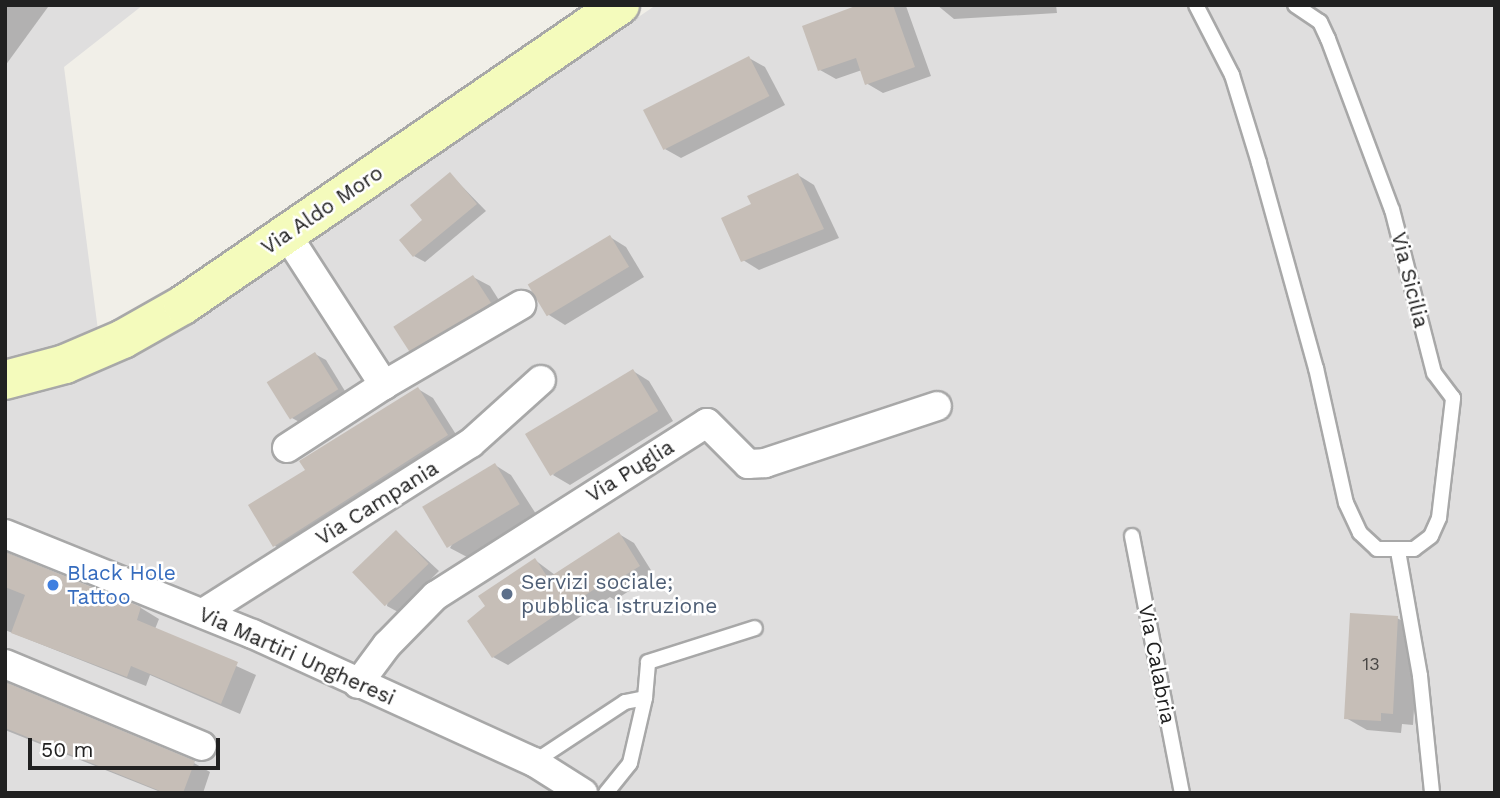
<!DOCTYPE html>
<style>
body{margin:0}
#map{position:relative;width:1500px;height:798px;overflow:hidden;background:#f1efe8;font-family:"Work Sans",sans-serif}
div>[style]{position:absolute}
.residential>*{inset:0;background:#dfdede}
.shadow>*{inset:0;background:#0003}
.building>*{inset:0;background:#c6beb7;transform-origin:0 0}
.roads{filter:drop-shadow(2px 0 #a8a8a8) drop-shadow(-2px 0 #a8a8a8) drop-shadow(0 2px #a8a8a8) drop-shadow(0 -2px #a8a8a8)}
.service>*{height:14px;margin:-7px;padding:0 7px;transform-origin:7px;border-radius:7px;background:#fff}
.minor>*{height:28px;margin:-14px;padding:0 14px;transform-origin:14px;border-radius:14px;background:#fff}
.secondary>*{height:38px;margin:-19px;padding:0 19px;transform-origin:19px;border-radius:19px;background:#f4fbbc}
.dots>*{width:19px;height:19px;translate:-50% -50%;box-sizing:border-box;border:4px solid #fff;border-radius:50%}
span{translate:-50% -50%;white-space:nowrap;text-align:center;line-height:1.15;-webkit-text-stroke:5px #fff;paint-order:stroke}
.number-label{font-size:18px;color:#4a4846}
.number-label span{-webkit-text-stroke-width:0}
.street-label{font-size:21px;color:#212121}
.shop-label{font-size:21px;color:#366cbe}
.left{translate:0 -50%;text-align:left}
.service-label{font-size:21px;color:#4e5e75}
.frame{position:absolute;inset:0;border:7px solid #212121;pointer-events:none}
.scale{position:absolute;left:28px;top:738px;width:192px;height:32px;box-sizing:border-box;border:4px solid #212121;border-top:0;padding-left:9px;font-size:21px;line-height:24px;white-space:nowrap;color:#212121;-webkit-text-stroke:5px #fff;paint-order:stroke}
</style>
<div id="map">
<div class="residential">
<div style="clip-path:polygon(5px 5px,143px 5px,64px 67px,103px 369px,466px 135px,656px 5px,1495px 5px,1495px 793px,5px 793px)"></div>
</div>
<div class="shadow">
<div style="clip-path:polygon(5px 5px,48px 7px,5px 66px)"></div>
<div style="clip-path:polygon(864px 5px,906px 6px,931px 76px,883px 93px,866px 83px,862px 70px,836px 79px,820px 70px)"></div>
<div style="clip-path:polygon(937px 5px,1056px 5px,1057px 13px,954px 19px)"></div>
<div style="clip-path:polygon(749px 58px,765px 67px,785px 105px,681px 158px,665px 149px)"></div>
<div style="clip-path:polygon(450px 174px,486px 211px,425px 262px,414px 256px,425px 220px)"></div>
<div style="clip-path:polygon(798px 175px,814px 185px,839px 238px,759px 270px,743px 260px,753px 205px)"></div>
<div style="clip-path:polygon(610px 237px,626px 247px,644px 277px,565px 325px,549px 315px,531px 285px)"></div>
<div style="clip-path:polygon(473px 277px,490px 286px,507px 313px,427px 359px,411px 350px)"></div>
<div style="clip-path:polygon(315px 354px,326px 360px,348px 396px,303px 424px,292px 418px)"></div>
<div style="clip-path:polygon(633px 371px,649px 381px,673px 421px,570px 485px,553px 475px)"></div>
<div style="clip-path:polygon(418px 389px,433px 398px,462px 444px,290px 554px,275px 546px,307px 471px)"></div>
<div style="clip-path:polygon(495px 465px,511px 475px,536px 514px,467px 557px,450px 548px)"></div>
<div style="clip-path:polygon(397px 532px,439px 571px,398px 612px,387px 606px)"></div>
<div style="clip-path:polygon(619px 534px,634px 543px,654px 575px,615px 600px,610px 597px,508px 665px,493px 657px,535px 560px,555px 575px)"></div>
<div style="clip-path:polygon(5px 552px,141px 608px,159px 619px,155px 629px,256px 675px,240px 714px,150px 675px,146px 686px,5px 630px)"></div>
<div style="clip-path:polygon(1397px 618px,1419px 630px,1413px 725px,1402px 724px,1401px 733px,1367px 730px,1346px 718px)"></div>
<div style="clip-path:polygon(5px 680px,11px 686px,194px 763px,210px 772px,203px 793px,163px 793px,5px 730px)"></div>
</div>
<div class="building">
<div style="clip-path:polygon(858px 5px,893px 5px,915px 67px,865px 85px,856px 58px,818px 71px,802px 26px)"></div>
<div style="left:749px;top:56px;width:45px;height:119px;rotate:63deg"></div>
<div style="clip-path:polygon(450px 172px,477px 204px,413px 257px,399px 240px,422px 220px,410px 205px)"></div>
<div style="clip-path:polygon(798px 173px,824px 229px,741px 262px,721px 218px,751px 204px,747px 196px)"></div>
<div style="left:610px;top:235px;width:37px;height:96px;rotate:59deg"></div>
<div style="left:473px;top:275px;width:33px;height:95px;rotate:57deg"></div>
<div style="left:315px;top:352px;width:44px;height:57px;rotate:58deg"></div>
<div style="left:633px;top:369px;width:49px;height:126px;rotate:59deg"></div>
<div style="clip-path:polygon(418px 387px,448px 435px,273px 547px,248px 505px,305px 470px,299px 461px)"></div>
<div style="left:495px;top:463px;width:48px;height:85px;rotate:59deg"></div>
<div style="left:396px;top:530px;width:47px;height:61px;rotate:46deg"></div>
<div style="clip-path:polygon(619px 532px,640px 566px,598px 592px,596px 588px,492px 658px,467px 621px,485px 606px,478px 596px,535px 558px,548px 578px)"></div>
<div style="clip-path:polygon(5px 552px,141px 607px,137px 620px,238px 662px,221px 704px,131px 666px,127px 677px,11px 633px,25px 595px,5px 587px)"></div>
<div style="clip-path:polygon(1350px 613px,1398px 616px,1393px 714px,1381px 713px,1381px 721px,1344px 719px)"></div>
<div style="clip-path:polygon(5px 682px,195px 761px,183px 793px,165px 793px,5px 728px)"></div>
</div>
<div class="roads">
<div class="service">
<div style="left:1196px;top:5px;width:79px;rotate:62.8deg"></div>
<div style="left:1232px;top:75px;width:92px;rotate:72.9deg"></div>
<div style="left:1259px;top:163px;width:213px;rotate:74.5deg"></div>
<div style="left:1316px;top:368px;width:138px;rotate:77.5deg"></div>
<div style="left:1346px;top:503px;width:33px;rotate:65deg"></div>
<div style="left:1360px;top:533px;width:23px;rotate:43deg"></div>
<div style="left:1377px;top:549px;width:37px"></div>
<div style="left:1414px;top:549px;width:21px;rotate:-37deg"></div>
<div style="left:1431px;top:536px;width:20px;rotate:-66deg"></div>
<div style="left:1439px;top:518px;width:121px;rotate:-83.3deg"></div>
<div style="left:1453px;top:398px;width:31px;rotate:-127deg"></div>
<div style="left:1434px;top:373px;width:168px;rotate:-104.4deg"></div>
<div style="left:1392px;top:210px;width:183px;rotate:-110.5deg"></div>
<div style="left:1328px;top:39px;width:19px;rotate:-115deg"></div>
<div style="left:1320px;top:22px;width:30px;rotate:-146deg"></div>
<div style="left:1132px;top:536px;width:262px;rotate:79deg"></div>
<div style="left:1398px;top:551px;width:127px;rotate:80deg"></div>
<div style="left:1420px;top:676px;width:118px;rotate:84.1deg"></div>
<div style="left:534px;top:762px;width:109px;rotate:-33.4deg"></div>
<div style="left:625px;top:702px;width:20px;rotate:-11deg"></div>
<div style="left:606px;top:793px;width:38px;rotate:-51deg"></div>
<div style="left:630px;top:763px;width:67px;rotate:-77deg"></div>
<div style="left:645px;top:698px;width:36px;rotate:-85deg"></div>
<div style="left:648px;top:662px;width:112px;rotate:-17.6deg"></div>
</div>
<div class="minor">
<div style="left:287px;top:235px;width:179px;rotate:57.1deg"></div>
<div style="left:384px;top:385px;width:159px;rotate:-30.3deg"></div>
<div style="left:287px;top:448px;width:116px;rotate:-33deg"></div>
<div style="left:5px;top:534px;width:267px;rotate:22deg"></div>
<div style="left:253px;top:634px;width:309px;rotate:24.5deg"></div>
<div style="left:534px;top:762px;width:58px;rotate:32.3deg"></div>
<div style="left:203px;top:613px;width:317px;rotate:-32.4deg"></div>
<div style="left:471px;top:443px;width:94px;rotate:-42deg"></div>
<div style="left:5px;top:664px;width:213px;rotate:22.6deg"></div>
<div style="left:358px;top:684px;width:49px;rotate:-53.4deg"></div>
<div style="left:387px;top:645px;width:69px;rotate:-45.6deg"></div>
<div style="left:435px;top:596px;width:322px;rotate:-32.5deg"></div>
<div style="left:707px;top:423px;width:58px;rotate:45deg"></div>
<div style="left:748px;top:464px;width:17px;rotate:-3deg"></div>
<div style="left:765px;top:463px;width:181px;rotate:-18.3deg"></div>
</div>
<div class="secondary">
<div style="left:5px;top:380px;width:62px;rotate:-14.9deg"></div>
<div style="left:65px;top:364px;width:63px;rotate:-23.3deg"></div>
<div style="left:123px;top:339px;width:69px;rotate:-29.5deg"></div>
<div style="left:183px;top:305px;width:530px;rotate:-34.47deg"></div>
</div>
</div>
<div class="dots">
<div style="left:53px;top:585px;background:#3f7fe0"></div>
<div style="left:507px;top:594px;background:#5c6f8a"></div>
</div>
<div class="number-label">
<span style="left:1371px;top:664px">13</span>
</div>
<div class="street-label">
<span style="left:322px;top:210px;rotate:-34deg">Via Aldo Moro</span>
<span style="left:1410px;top:280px;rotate:76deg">Via Sicilia</span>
<span style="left:630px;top:471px;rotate:-32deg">Via Puglia</span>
<span style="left:377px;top:503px;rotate:-32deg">Via Campania</span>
<span style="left:297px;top:656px;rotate:24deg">Via Martiri Ungheresi</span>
<span style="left:1157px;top:664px;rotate:79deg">Via Calabria</span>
</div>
<div class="shop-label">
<span class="left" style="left:67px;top:585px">Black Hole<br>Tattoo</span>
</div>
<div class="service-label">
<span class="left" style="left:521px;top:594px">Servizi sociale;<br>pubblica istruzione</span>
</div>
<div class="frame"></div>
<div class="scale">50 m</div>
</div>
